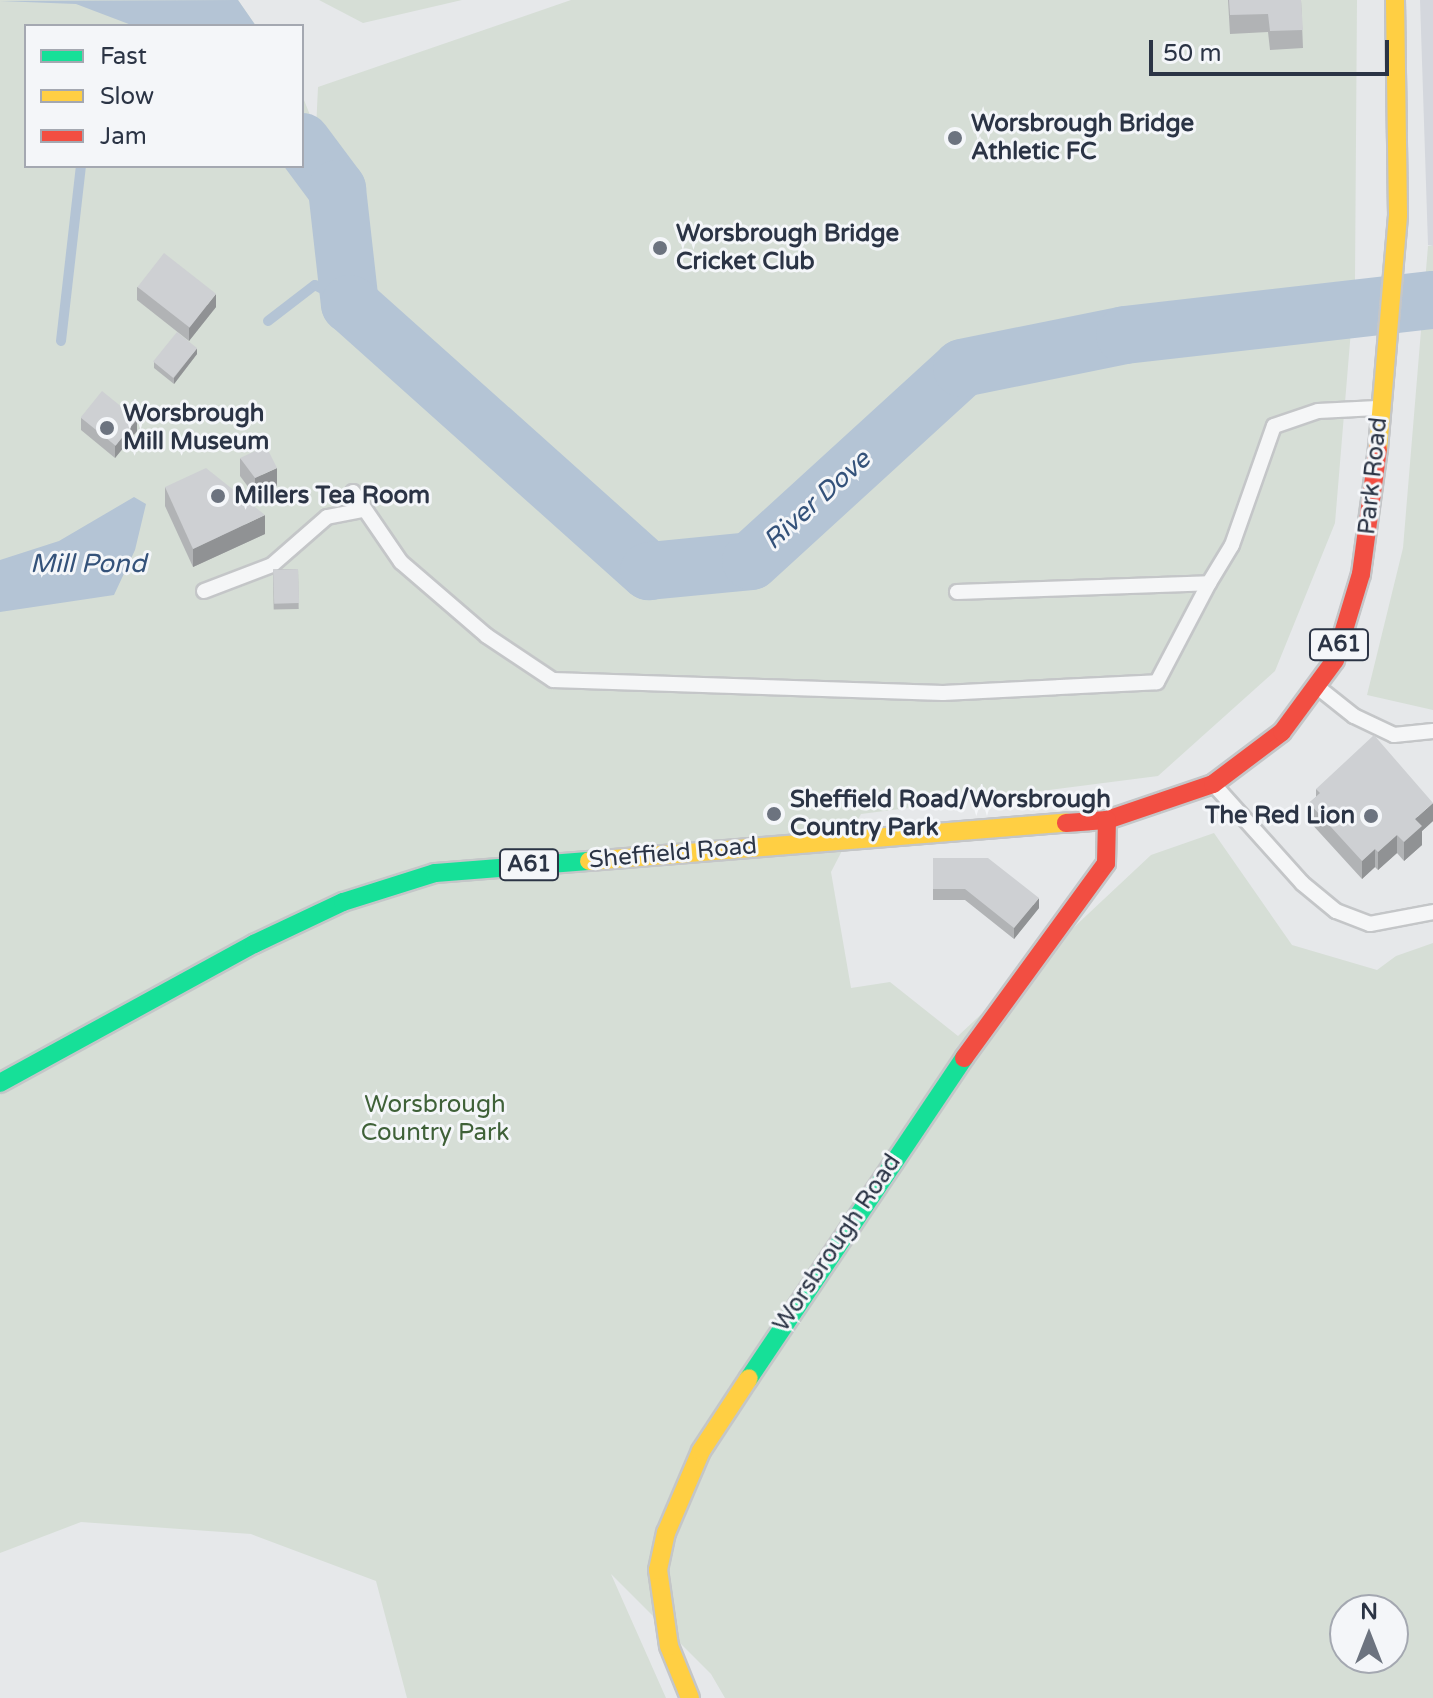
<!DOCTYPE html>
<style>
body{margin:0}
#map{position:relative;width:1433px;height:1698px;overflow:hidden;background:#e6e8ea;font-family:"Varela Round",sans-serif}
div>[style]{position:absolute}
.built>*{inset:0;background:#d4d7dd}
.green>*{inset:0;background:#d6ded6}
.water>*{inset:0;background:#b4c4d5}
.stream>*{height:10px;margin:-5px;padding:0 5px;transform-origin:5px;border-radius:5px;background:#b4c4d5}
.river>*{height:58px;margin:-29px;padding:0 29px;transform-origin:29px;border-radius:29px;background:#b4c4d5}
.roads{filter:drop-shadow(2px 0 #c4c6c8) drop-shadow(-2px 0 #c4c6c8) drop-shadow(0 2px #c4c6c8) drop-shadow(0 -2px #c4c6c8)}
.lane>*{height:14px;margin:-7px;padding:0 7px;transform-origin:7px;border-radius:7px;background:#f5f6f7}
.fast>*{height:18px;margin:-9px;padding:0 9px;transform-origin:9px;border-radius:9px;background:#16e098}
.slow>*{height:18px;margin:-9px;padding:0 9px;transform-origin:9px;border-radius:9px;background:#ffcf43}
.jam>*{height:18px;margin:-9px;padding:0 9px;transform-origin:9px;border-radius:9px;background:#f24e42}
.wall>*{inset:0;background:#b1b3b5;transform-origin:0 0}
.shaded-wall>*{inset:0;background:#909294}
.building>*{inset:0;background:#ced0d3;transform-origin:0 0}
.dots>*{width:22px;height:22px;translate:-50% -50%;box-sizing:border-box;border:4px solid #f4f6f9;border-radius:50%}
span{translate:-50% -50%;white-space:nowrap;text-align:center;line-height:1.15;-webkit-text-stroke:6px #f4f6f9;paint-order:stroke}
.shield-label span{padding:2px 6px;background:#f4f6f9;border:2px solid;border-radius:6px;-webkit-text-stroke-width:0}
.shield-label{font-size:22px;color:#2b3445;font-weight:700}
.poi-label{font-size:24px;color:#2b3445;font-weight:700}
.left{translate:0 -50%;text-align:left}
.right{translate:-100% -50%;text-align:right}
.street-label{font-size:24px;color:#2b3445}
.park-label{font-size:24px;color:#3f6138}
.water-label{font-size:26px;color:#34527a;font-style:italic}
.legend{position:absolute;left:24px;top:24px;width:280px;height:144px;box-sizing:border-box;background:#f4f6f9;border:2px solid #a4a8b1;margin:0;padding:10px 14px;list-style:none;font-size:24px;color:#2b3445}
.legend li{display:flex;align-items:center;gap:16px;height:40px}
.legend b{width:40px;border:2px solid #a4a8b1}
.north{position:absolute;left:1329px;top:1594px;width:80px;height:80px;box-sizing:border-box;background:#f4f6f9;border:2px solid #a4a8b1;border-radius:50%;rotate:0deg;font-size:22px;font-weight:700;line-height:32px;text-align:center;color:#2b3445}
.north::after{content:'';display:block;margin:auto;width:28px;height:36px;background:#6c737f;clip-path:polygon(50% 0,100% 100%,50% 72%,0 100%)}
.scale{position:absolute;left:1149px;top:40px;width:240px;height:36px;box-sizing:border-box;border:4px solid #2b3445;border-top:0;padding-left:10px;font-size:24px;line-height:28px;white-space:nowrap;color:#2b3445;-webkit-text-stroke:6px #f4f6f9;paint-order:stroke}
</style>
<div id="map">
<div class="built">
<div style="clip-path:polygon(1420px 0,1433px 0,1433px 246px,1428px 245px)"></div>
</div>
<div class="green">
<div style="clip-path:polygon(evenodd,0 0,238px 0,256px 26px,26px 26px,26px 166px,302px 166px,302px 95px,316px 130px,318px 87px,571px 0,1357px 0,1355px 282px,1335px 523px,1275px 671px,1158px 776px,861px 814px,831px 872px,851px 988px,890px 982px,958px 1036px,1151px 855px,1214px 833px,1292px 945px,1377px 970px,1396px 956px,1433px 943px,1433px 1698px,725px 1698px,711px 1674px,611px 1574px,666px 1698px,407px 1698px,376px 1581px,251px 1534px,81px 1522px,0 1553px,0 0,1345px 1610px,1393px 1610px,1393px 1658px,1345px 1658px,1345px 1610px)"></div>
<div style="clip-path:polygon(319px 0,462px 0,363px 23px)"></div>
<div style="clip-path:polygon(1428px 246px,1433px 246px,1433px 710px,1367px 695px,1403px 548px)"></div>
</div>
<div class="water">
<div style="clip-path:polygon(238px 0,256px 26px,134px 26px,76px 4px,0 1px)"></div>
<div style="clip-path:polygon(134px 497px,146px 504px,135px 550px,114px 595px,0 612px,0 560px,59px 541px)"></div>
</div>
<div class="stream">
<div style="left:268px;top:321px;width:59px;rotate:-37.5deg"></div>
<div style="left:315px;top:285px;width:40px;rotate:28deg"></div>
<div style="left:61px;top:341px;width:176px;rotate:-83.5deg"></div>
</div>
<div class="river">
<div style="left:302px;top:142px;width:59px;rotate:53.3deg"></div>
<div style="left:337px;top:189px;width:116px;rotate:83.6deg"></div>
<div style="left:350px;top:304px;width:401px;rotate:41.8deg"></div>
<div style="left:649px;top:571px;width:102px;rotate:-5.6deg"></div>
<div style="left:751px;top:561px;width:286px;rotate:-42.4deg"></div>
<div style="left:962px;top:368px;width:166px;rotate:-11.4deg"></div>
<div style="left:1125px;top:335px;width:310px;rotate:-6.5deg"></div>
</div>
<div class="roads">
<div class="lane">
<div style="left:353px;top:492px;width:85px;rotate:55.6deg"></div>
<div style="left:401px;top:562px;width:113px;rotate:40.7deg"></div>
<div style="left:487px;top:636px;width:79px;rotate:33.7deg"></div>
<div style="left:553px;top:680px;width:390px;rotate:1.9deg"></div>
<div style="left:943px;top:693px;width:214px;rotate:-2.9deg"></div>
<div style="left:1157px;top:682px;width:112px;rotate:-62.3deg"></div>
<div style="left:204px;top:591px;width:73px;rotate:-20.9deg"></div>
<div style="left:272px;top:565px;width:73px;rotate:-41.1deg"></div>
<div style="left:327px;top:517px;width:38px;rotate:-11deg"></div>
<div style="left:957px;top:592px;width:252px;rotate:-2deg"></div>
<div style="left:1209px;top:583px;width:44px;rotate:-58.8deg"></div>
<div style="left:1232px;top:545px;width:126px;rotate:-70.6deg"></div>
<div style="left:1274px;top:426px;width:46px;rotate:-18.8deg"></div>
<div style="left:1318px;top:411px;width:59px;rotate:-2.9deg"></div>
<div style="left:1320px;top:689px;width:43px;rotate:38.5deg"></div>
<div style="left:1354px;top:716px;width:44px;rotate:25.4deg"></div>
<div style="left:1394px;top:735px;width:39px;rotate:-6deg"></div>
<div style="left:1216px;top:787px;width:129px;rotate:48.1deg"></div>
<div style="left:1302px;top:883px;width:44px;rotate:39.5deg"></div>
<div style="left:1336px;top:911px;width:36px;rotate:21deg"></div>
<div style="left:1370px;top:924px;width:64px;rotate:-10.8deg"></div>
</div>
<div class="fast">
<div style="left:0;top:1083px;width:290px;rotate:-28.7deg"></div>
<div style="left:254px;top:944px;width:98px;rotate:-25.3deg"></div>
<div style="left:343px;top:902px;width:96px;rotate:-17.5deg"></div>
<div style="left:435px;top:873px;width:154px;rotate:-4.5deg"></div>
<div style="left:749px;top:1378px;width:386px;rotate:-56.1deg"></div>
</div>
<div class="slow">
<div style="left:1378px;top:449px;width:235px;rotate:-85.1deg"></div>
<div style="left:1398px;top:215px;width:215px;rotate:-90.8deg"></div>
<div style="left:589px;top:861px;width:479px;rotate:-4.6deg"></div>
<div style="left:690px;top:1698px;width:56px;rotate:-112deg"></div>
<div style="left:669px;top:1646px;width:77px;rotate:-98.2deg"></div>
<div style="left:658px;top:1570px;width:38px;rotate:-78deg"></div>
<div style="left:666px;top:1533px;width:89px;rotate:-66.9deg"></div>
<div style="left:701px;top:1451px;width:87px;rotate:-56.7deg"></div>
</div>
<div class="jam">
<div style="left:1066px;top:823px;width:41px;rotate:-4.2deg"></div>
<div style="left:1107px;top:820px;width:112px;rotate:-18.8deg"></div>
<div style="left:1213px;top:784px;width:86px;rotate:-37deg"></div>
<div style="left:1282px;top:732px;width:89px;rotate:-53.6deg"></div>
<div style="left:1335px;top:660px;width:90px;rotate:-73.2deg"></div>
<div style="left:1361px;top:574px;width:126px;rotate:-82.3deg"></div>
<div style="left:964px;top:1058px;width:241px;rotate:-53.9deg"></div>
<div style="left:1106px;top:863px;width:43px;rotate:-88.7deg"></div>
</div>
</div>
<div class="wall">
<div style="clip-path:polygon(1228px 0,1301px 0,1303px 48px,1270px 50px,1268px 32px,1230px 34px)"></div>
<div style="clip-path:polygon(137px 287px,216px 307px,189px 341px,137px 300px)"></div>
<div style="clip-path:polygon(197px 354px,174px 384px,154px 368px,154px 362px)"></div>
<div style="clip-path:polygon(81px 418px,137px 431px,115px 458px,81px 430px)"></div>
<div style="clip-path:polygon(240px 458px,277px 486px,255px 496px,240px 476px)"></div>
<div style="clip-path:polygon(165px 487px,265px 534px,193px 567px,165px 506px)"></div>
<div style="left:298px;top:569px;width:40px;height:25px;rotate:89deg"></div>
<div style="clip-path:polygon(1316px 789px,1433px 821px,1422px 831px,1422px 845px,1404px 861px,1397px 853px,1378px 870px,1375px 867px,1362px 879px,1309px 821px,1309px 803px,1316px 797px)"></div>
<div style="clip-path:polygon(933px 858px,1039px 908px,1014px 939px,965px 900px,933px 900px)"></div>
</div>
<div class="shaded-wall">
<div style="clip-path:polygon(216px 294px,216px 307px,189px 341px,189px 328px)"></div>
<div style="clip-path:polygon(197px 348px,197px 354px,174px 384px,174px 378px)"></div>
<div style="clip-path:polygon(137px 419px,137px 431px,115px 458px,115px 446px)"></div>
<div style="clip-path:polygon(277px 468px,277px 486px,255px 496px,255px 478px)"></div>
<div style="clip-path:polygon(265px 515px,265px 534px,193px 567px,193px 549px)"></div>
<div style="clip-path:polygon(1433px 803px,1433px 821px,1422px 831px,1422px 845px,1404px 861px,1404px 842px,1415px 819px)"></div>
<div style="clip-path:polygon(1397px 835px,1397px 853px,1378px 870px,1378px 852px)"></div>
<div style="clip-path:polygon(1375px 849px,1375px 867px,1362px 879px,1362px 861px)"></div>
<div style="clip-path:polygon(1039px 898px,1039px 908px,1014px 939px,1014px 928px)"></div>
</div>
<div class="building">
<div style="clip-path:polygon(1229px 0,1301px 0,1303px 30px,1270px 31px,1268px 14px,1230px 15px)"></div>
<div style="left:164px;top:253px;width:66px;height:43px;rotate:38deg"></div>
<div style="left:177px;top:332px;width:26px;height:38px;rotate:39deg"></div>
<div style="left:102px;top:391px;width:45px;height:34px;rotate:39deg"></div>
<div style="clip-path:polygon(266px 446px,277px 468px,255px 478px,240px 458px)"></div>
<div style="clip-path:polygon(206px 468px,265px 515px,193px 549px,165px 487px)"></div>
<div style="left:298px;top:569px;width:34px;height:25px;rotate:88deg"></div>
<div style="clip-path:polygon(1374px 735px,1433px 803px,1415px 819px,1422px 826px,1404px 842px,1397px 835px,1378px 852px,1375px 849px,1362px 861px,1309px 803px,1320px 793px,1316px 789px)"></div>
<div style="clip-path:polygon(933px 858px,988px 858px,1039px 898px,1014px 928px,965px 889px,933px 889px)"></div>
</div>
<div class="dots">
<div style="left:955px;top:138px;background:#6c737f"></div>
<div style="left:660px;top:248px;background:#6c737f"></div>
<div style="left:107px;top:428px;background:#6c737f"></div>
<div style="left:218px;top:496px;background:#6c737f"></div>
<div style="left:774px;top:814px;background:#6c737f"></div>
<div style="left:1371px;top:816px;background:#6c737f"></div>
</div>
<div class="shield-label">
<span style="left:1339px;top:645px">A61</span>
<span style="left:529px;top:865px">A61</span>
</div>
<div class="poi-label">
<span class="left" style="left:971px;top:138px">Worsbrough Bridge<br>Athletic FC</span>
<span class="left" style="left:676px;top:248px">Worsbrough Bridge<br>Cricket Club</span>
<span class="left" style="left:123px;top:428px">Worsbrough<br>Mill Museum</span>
<span class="left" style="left:234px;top:496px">Millers Tea Room</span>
<span class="left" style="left:790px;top:814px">Sheffield Road/Worsbrough<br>Country Park</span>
<span class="right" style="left:1355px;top:816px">The Red Lion</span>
</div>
<div class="street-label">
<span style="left:1373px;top:476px;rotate:-84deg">Park Road</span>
<span style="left:673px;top:853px;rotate:-5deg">Sheffield Road</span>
<span style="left:837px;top:1243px;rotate:-56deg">Worsbrough Road</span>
</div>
<div class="park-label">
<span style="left:435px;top:1119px">Worsbrough<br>Country Park</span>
</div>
<div class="water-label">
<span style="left:817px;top:500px;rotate:-42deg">River Dove</span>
<span style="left:88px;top:564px">Mill Pond</span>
</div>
<ul class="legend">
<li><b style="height:10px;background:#16e098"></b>Fast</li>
<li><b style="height:10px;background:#ffcf43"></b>Slow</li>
<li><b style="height:10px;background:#f24e42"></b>Jam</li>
</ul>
<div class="north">N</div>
<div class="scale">50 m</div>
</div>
